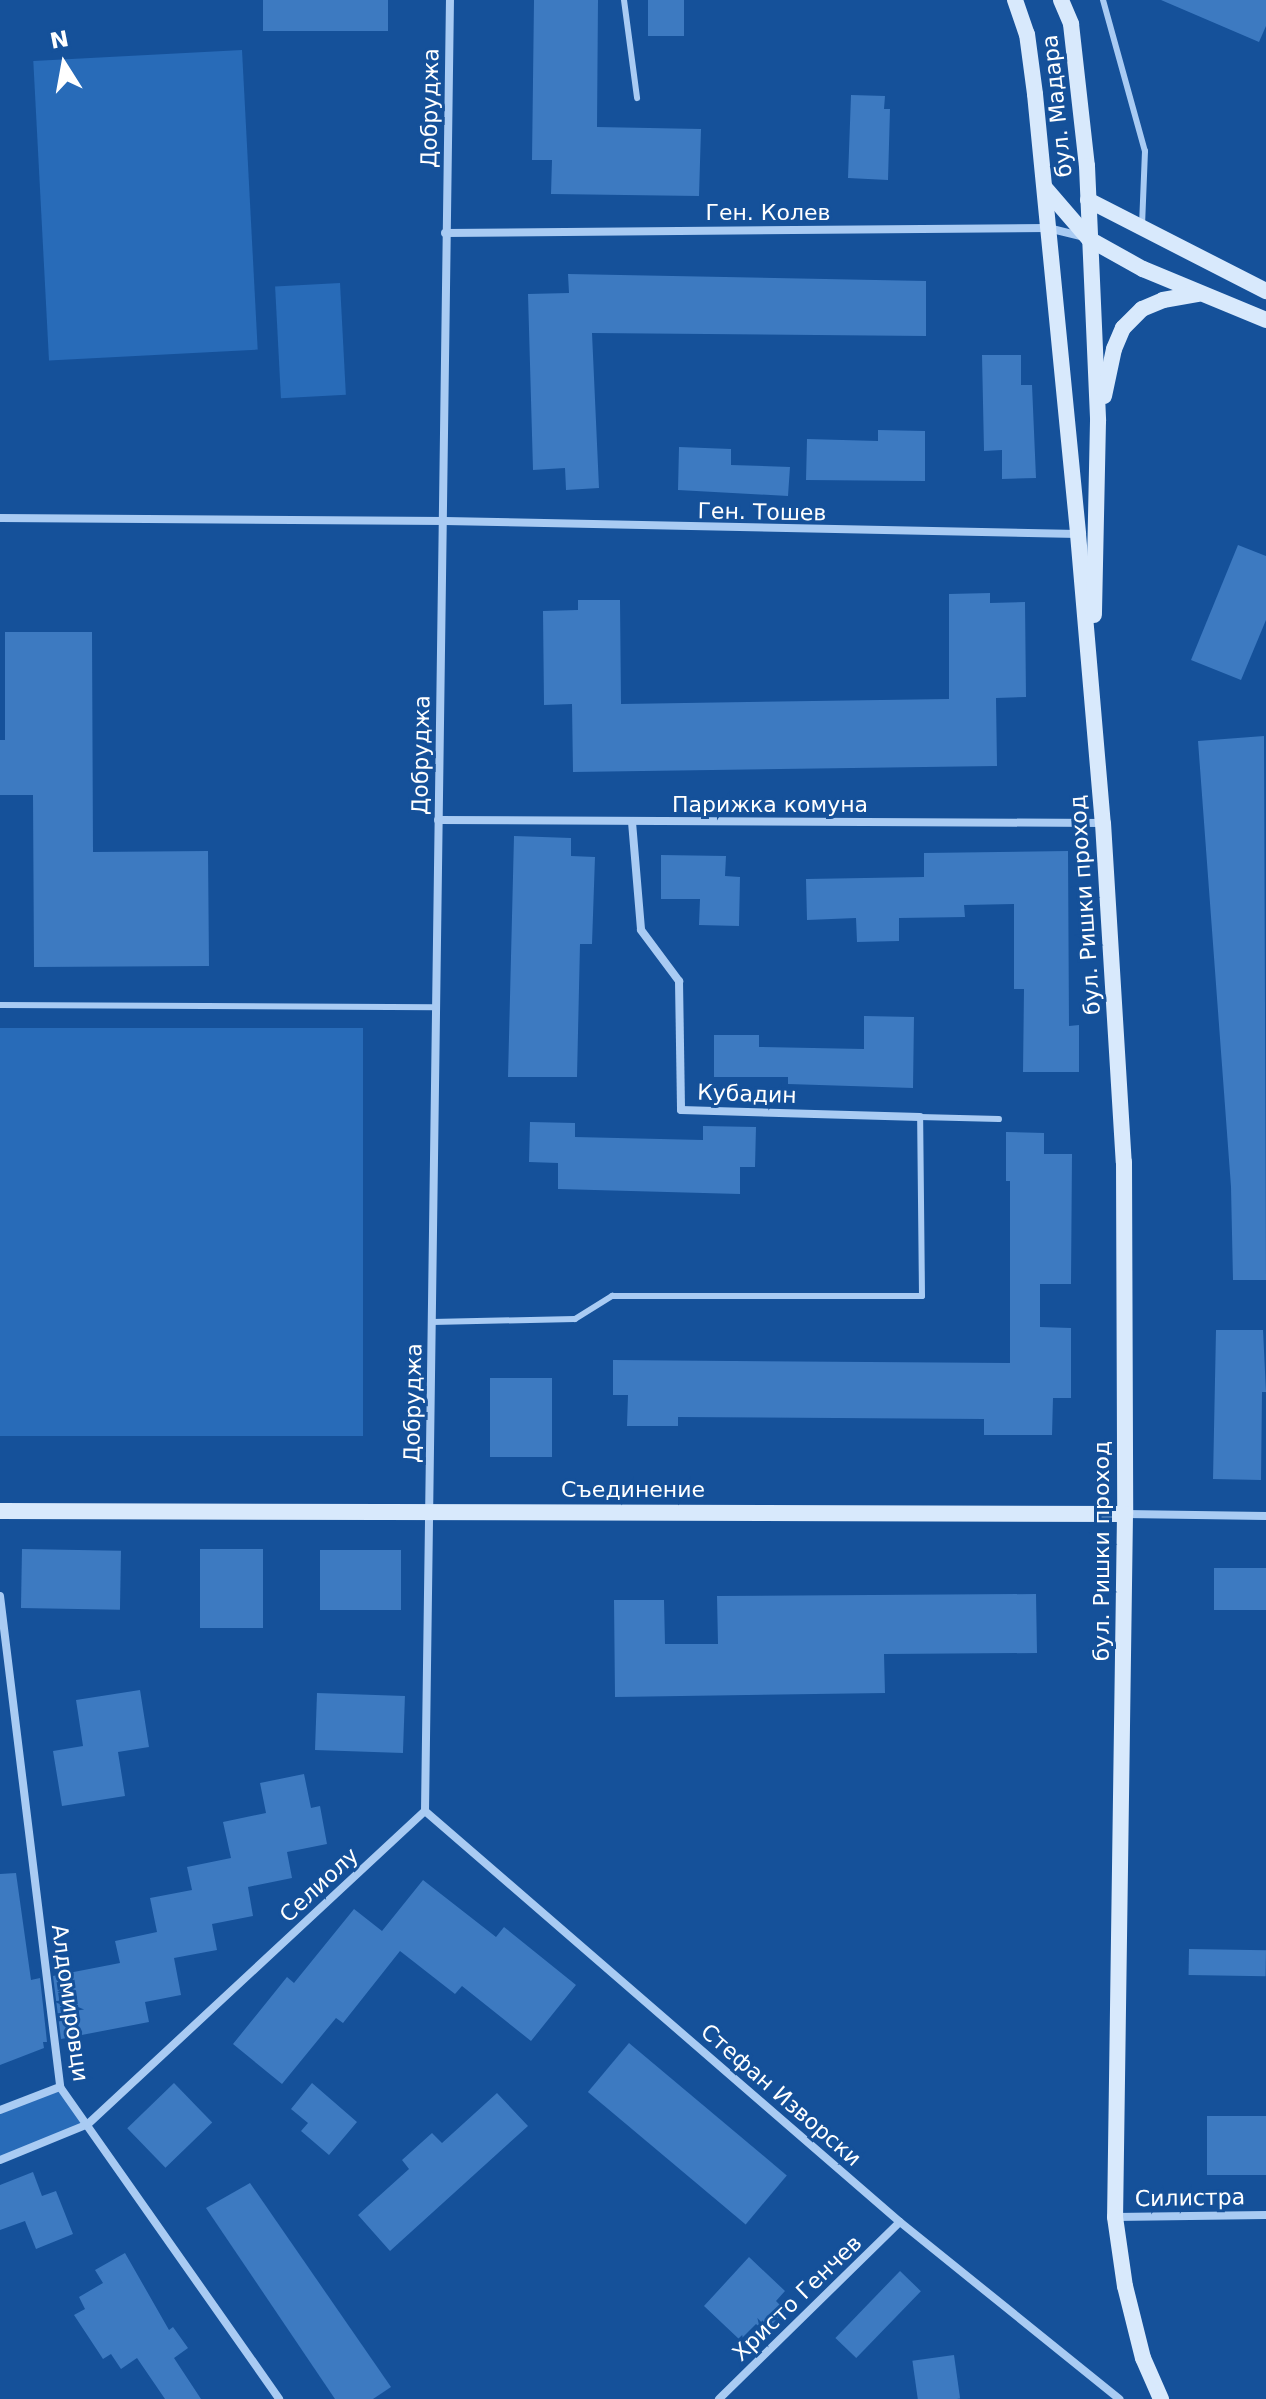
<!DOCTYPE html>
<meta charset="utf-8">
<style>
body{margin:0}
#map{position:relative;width:1266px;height:2399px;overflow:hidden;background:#15519a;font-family:"DejaVu Sans",sans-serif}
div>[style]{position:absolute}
.green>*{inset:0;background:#286bb8;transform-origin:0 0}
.building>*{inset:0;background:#3d7ac1;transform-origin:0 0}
.lane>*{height:6px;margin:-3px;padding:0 3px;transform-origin:3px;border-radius:3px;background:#a9cbf3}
.street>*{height:8px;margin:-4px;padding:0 4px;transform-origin:4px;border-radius:4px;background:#a9cbf3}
.secondary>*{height:16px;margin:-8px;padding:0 8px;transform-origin:8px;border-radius:8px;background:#d8e9fc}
span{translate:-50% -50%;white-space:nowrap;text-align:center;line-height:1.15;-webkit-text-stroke:6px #15519a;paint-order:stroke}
.street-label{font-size:22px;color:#fff}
.north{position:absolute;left:24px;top:24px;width:80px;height:80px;-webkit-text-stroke:6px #15519a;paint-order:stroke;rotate:349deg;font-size:22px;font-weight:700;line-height:32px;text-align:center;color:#fff}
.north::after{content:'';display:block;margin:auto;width:28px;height:36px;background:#fff;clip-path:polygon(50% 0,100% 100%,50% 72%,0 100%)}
</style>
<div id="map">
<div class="green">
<div style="left:242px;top:50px;width:300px;height:209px;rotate:87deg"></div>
<div style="left:340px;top:283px;width:112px;height:65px;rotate:87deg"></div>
<div style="left:0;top:1028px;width:363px;height:408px"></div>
<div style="clip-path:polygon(60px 2087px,88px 2124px,0 2160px,0 2110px)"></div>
</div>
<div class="building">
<div style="left:263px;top:0;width:125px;height:31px"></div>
<div style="clip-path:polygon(534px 0,598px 0,597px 127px,701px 129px,699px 196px,551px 194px,552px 160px,532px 160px)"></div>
<div style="left:648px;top:0;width:36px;height:36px"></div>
<div style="clip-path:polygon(1161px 0,1266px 0,1266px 26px,1259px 42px)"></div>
<div style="clip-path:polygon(851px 95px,885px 96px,884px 109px,890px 109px,888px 180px,848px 178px)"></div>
<div style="clip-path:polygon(568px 274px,926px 281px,926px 336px,592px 333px,599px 488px,566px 490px,565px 468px,533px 470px,528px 294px,569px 293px)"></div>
<div style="clip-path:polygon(982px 355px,1021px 355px,1021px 385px,1032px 385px,1036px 478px,1002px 479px,1002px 450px,984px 451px)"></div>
<div style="clip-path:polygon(878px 430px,925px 431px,925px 481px,806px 480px,807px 439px,878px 441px)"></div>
<div style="clip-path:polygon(679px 447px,731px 449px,731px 465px,790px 467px,788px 496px,678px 490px)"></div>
<div style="clip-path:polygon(1238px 545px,1266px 556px,1266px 620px,1241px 680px,1191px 660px)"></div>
<div style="clip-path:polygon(990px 593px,990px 603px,1025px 602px,1026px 697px,996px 698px,997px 766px,573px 772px,572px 704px,544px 705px,543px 611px,578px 610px,578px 600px,620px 600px,621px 704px,949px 699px,949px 594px)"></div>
<div style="clip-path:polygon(5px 632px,92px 632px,93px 852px,208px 851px,209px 966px,34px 967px,33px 795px,0 795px,0 740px,5px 740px)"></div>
<div style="clip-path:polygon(1264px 736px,1266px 1280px,1233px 1280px,1231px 1187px,1198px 741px)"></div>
<div style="clip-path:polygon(514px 836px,571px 838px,571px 856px,595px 857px,592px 944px,580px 944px,577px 1077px,508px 1077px)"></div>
<div style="clip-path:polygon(1068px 851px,1069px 1026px,1079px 1025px,1079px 1072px,1023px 1072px,1024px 989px,1014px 989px,1014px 904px,964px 905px,965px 917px,899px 918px,899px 941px,857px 942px,856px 918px,807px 920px,806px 879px,924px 877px,924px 853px)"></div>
<div style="clip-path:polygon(661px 855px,726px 856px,725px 876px,740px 877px,739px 926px,699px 925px,700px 899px,661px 899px)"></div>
<div style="clip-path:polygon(864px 1016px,914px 1017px,913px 1088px,788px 1084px,788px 1077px,714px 1077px,714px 1035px,759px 1035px,759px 1047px,864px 1049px)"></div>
<div style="clip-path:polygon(530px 1122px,575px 1123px,575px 1137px,703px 1140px,703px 1126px,756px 1127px,755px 1167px,740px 1167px,740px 1194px,558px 1189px,558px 1163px,529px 1162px)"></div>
<div style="clip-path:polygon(1006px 1132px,1044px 1133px,1044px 1154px,1072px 1154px,1071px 1284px,1040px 1284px,1040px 1327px,1071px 1328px,1071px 1398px,1053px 1398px,1052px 1435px,984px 1435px,984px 1419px,678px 1417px,678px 1426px,627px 1426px,628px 1395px,613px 1395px,613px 1360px,1010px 1363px,1010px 1181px,1006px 1181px)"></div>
<div style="clip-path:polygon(1216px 1330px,1263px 1330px,1266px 1392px,1262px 1392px,1261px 1480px,1213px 1479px)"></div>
<div style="left:490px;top:1378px;width:62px;height:79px"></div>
<div style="left:22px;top:1549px;width:99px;height:59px;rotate:1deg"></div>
<div style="left:200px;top:1549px;width:63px;height:79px"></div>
<div style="left:320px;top:1550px;width:81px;height:60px"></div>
<div style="left:1214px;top:1568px;width:52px;height:42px"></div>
<div style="clip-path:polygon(1036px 1594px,1037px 1653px,884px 1654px,885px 1693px,615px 1697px,614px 1600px,664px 1600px,665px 1644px,718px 1644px,717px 1596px)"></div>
<div style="clip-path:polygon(140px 1690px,149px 1747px,118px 1752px,125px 1796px,62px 1806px,53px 1751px,83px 1746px,76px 1700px)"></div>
<div style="left:317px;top:1693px;width:88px;height:57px;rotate:2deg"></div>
<div style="clip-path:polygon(304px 1774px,311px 1808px,320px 1806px,327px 1844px,287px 1852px,292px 1878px,248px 1887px,253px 1916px,212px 1924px,217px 1950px,174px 1958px,181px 1995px,145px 2002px,149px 2022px,61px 2039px,53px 1976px,120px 1963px,115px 1941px,157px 1932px,150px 1898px,192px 1890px,187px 1867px,231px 1858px,223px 1822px,266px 1813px,260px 1783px)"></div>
<div style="clip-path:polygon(16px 1873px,31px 1980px,40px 1978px,47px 2042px,43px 2042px,44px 2048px,0 2065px,0 1874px)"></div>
<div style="clip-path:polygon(423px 1880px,496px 1937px,504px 1927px,576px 1985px,531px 2041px,462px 1986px,455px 1994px,400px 1951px,343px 2023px,336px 2018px,282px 2084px,233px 2044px,287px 1977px,294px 1983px,354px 1909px,382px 1931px)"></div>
<div style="left:1189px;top:1949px;width:77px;height:26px;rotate:1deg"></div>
<div style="left:629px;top:2043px;width:206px;height:64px;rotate:40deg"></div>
<div style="left:174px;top:2083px;width:55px;height:65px;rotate:46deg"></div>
<div style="clip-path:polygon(312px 2083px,357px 2122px,329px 2155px,301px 2131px,308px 2123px,291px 2109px)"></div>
<div style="clip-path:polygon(497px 2093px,528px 2126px,390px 2251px,358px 2215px,409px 2169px,402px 2160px,432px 2133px,442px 2143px)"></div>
<div style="left:1207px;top:2116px;width:59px;height:59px"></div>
<div style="clip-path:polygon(33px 2172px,42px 2196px,56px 2191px,73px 2234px,36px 2249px,25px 2221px,0 2230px,0 2185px)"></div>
<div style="clip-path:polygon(250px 2183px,391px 2387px,373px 2399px,335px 2399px,206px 2208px)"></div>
<div style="clip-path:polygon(125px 2253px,169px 2330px,173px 2327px,188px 2348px,174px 2358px,201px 2399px,165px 2399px,137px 2358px,121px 2369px,111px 2354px,103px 2359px,74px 2315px,85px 2309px,79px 2297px,103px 2283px,95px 2270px)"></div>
<div style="clip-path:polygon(749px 2257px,785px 2291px,776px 2301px,785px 2310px,765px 2332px,756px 2324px,740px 2340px,704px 2306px)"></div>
<div style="left:900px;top:2271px;width:29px;height:93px;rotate:44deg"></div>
<div style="left:954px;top:2355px;width:44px;height:42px;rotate:82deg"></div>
</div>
<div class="lane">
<div style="left:624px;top:0;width:99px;rotate:82.4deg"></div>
<div style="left:1103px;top:0;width:157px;rotate:74.5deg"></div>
<div style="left:1145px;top:151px;width:74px;rotate:92.3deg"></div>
<div style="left:0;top:1005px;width:435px;rotate:0.3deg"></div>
<div style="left:432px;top:1322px;width:143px;rotate:-1.2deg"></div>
<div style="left:575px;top:1319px;width:44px;rotate:-31.9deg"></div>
<div style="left:612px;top:1296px;width:310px"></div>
<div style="left:922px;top:1296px;width:179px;rotate:-90.6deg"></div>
<div style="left:920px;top:1117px;width:79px;rotate:1.5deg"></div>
</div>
<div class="street">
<div style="left:445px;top:233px;width:603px;rotate:-0.48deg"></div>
<div style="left:1048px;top:228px;width:36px;rotate:14deg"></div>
<div style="left:0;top:518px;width:445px;rotate:0.4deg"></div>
<div style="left:445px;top:521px;width:633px;rotate:1.18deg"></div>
<div style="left:438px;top:820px;width:665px;rotate:0.26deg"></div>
<div style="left:632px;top:822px;width:108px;rotate:85.2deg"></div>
<div style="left:641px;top:930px;width:64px;rotate:53.3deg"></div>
<div style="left:679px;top:981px;width:129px;rotate:89.1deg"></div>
<div style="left:681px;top:1110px;width:239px;rotate:1.7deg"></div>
<div style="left:1125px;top:1514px;width:141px;rotate:0.8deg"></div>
<div style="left:0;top:1596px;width:495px;rotate:83deg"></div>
<div style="left:60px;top:2087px;width:381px;rotate:54.9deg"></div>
<div style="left:425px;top:1811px;width:628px;rotate:40.87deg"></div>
<div style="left:900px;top:2222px;width:282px;rotate:38.9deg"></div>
<div style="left:0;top:2110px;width:64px;rotate:-21deg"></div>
<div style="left:0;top:2160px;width:95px;rotate:-22.2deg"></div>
<div style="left:88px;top:2124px;width:460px;rotate:-42.9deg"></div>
<div style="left:425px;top:1811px;width:1811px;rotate:-89.21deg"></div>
<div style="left:1115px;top:2217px;width:151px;rotate:-0.8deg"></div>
<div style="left:719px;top:2399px;width:253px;rotate:-44.4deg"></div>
</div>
<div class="secondary">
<div style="left:1015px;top:0;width:36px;rotate:71deg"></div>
<div style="left:1027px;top:34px;width:61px;rotate:82.4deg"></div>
<div style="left:1035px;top:94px;width:442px;rotate:84.4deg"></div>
<div style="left:1078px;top:534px;width:290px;rotate:85.1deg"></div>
<div style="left:1103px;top:823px;width:340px;rotate:86.5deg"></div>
<div style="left:1124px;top:1162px;width:352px;rotate:89.8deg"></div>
<div style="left:1125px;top:1514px;width:703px;rotate:90.81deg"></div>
<div style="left:1115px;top:2217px;width:70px;rotate:81.8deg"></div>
<div style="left:1125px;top:2286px;width:74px;rotate:76deg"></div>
<div style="left:1143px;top:2358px;width:45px;rotate:66.3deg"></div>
<div style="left:1061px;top:0;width:26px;rotate:67deg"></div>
<div style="left:1071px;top:24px;width:143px;rotate:83.6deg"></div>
<div style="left:1087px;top:166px;width:255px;rotate:87.5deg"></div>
<div style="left:1098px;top:421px;width:194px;rotate:91.2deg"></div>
<div style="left:1045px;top:188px;width:67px;rotate:49.2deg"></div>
<div style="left:1089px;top:239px;width:62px;rotate:29.1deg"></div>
<div style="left:1143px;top:269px;width:133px;rotate:22.5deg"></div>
<div style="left:1088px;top:200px;width:200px;rotate:27.1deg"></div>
<div style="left:1104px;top:396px;width:48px;rotate:-78deg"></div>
<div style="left:1114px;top:349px;width:23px;rotate:-67deg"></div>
<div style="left:1123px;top:328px;width:27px;rotate:-45deg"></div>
<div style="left:1142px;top:309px;width:23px;rotate:-23deg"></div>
<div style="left:1163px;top:300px;width:36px;rotate:-10deg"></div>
<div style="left:0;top:1511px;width:1125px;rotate:0.15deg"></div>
</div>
<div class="street-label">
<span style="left:1057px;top:106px;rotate:-96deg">бул. Мадара</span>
<span style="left:430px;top:108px;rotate:-89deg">Добруджа</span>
<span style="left:768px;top:213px">Ген. Колев</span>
<span style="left:762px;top:512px;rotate:1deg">Ген. Тошев</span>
<span style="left:421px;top:755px;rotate:-89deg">Добруджа</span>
<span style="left:770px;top:805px">Парижка комуна</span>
<span style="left:1085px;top:905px;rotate:-94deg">бул. Ришки проход</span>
<span style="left:747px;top:1094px;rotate:2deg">Кубадин</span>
<span style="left:413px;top:1403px;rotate:-89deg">Добруджа</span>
<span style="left:633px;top:1490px">Съединение</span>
<span style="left:1102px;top:1551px;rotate:-90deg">бул. Ришки проход</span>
<span style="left:319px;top:1885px;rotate:-43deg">Селиолу</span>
<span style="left:70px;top:2003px;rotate:82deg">Алдомировци</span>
<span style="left:781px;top:2095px;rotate:41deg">Стефан Изворски</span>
<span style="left:1190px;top:2198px;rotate:-1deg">Силистра</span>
<span style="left:797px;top:2298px;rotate:-44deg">Христо Генчев</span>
</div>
<div class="north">N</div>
</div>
